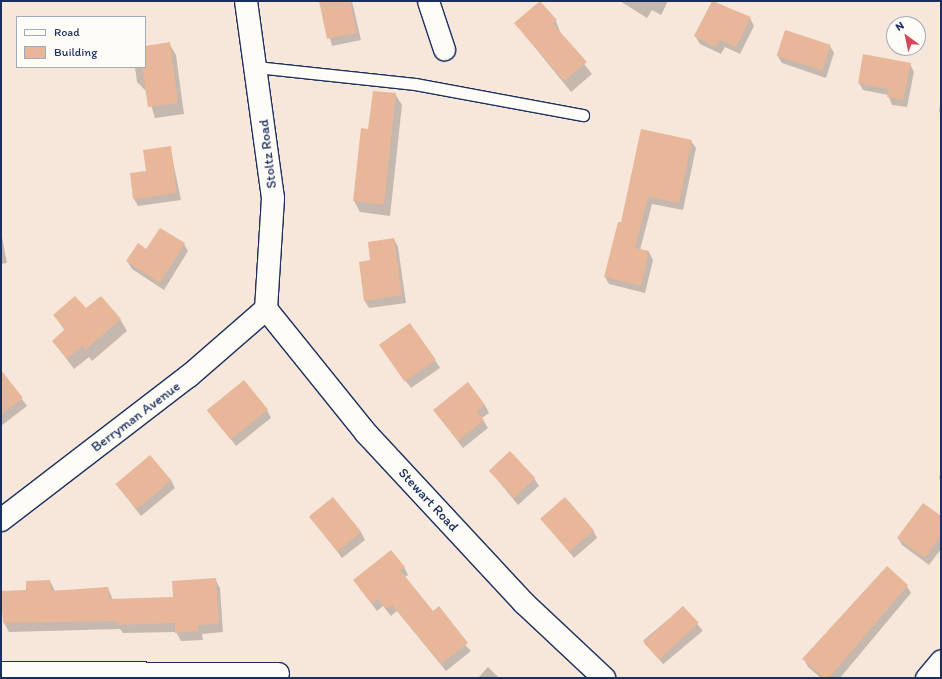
<!DOCTYPE html>
<style>
body{margin:0}
#map{position:relative;width:942px;height:679px;overflow:hidden;background:#f7e7db;font-family:Itim,sans-serif}
div>[style]{position:absolute}
.shadow>*{inset:0;background:#0003;transform-origin:0 0}
.building>*{inset:0;background:#e8b699;transform-origin:0 0}
.roads{filter:drop-shadow(1px 0 #1b2f5e) drop-shadow(-1px 0 #1b2f5e) drop-shadow(0 1px #1b2f5e) drop-shadow(0 -1px #1b2f5e)}
.lane>*{height:11px;margin:-5.5px;padding:0 5.5px;transform-origin:5.5px;border-radius:5.5px;background:#fdfcf7}
.street>*{height:21px;margin:-10.5px;padding:0 10.5px;transform-origin:10.5px;border-radius:10.5px;background:#fdfcf7}
.secondary>*{height:22px;margin:-11px;padding:0 11px;transform-origin:11px;border-radius:11px;background:#fdfcf7}
span{translate:-50% -50%;white-space:nowrap;text-align:center;line-height:1.15;-webkit-text-stroke:3.5px #fdfcf7;paint-order:stroke}
.street-label{font-size:14px;color:#1b2f5e}
.frame{position:absolute;inset:0;border:2px solid #1b2f5e;pointer-events:none}
.legend{position:absolute;left:16px;top:16px;width:130px;height:52px;box-sizing:border-box;background:#fdfcf7;border:1px solid #a3aaba;margin:0;padding:5px 7px;list-style:none;font-size:12px;color:#1b2f5e}
.legend li{display:flex;align-items:center;gap:8px;height:20px}
.legend b{width:20px;border:1px solid #a3aaba}
.north{position:absolute;left:886px;top:16px;width:40px;height:40px;box-sizing:border-box;background:#fdfcf7;border:1px solid #a3aaba;border-radius:50%;rotate:327deg;font-size:11px;font-weight:700;line-height:16px;text-align:center;color:#1b2f5e}
.north::after{content:'';display:block;margin:auto;width:14px;height:18px;background:#d1495b;clip-path:polygon(50% 0,100% 100%,50% 72%,0 100%)}
</style>
<div id="map">
<div class="shadow">
<div style="clip-path:polygon(320px 1px,352px 1px,361px 40px,332px 46px)"></div>
<div style="clip-path:polygon(620px 1px,668px 1px,661px 15px,652px 10px,647px 18px)"></div>
<div style="clip-path:polygon(713px 1px,750px 18px,754px 26px,740px 54px,725px 47px,721px 54px,700px 44px,695px 36px)"></div>
<div style="clip-path:polygon(556px 21px,561px 34px,592px 74px,571px 92px,515px 23px)"></div>
<div style="clip-path:polygon(169px 43px,176px 55px,184px 114px,155px 118px,147px 92px,137px 82px,135px 67px,145px 67px)"></div>
<div style="clip-path:polygon(830px 46px,834px 53px,826px 78px,782px 63px,777px 55px)"></div>
<div style="clip-path:polygon(910px 64px,914px 72px,907px 107px,892px 105px,888px 95px,863px 90px,859px 83px)"></div>
<div style="clip-path:polygon(395px 94px,402px 105px,390px 216px,360px 212px,354px 201px,362px 129px,369px 130px)"></div>
<div style="clip-path:polygon(941px 100px,941px 115px,939px 111px)"></div>
<div style="clip-path:polygon(691px 141px,696px 148px,683px 210px,652px 204px,640px 250px,649px 252px,653px 260px,645px 293px,609px 284px,605px 277px,622px 224px)"></div>
<div style="clip-path:polygon(170px 147px,181px 200px,138px 206px,134px 199px,147px 172px)"></div>
<div style="clip-path:polygon(1px 232px,7px 263px,1px 264px)"></div>
<div style="clip-path:polygon(394px 239px,398px 247px,406px 303px,369px 308px,365px 301px,372px 261px)"></div>
<div style="clip-path:polygon(184px 244px,188px 251px,164px 290px,132px 269px,127px 261px,146px 250px)"></div>
<div style="clip-path:polygon(86px 310px,120px 319px,127px 331px,92px 361px,89px 357px,74px 369px,53px 341px,65px 331px,54px 315px)"></div>
<div style="clip-path:polygon(385px 353px,435px 360px,440px 368px,411px 388px)"></div>
<div style="clip-path:polygon(1px 372px,27px 406px,1px 426px)"></div>
<div style="clip-path:polygon(485px 405px,489px 413px,482px 418px,488px 428px,463px 448px,434px 410px)"></div>
<div style="clip-path:polygon(209px 410px,267px 410px,271px 418px,236px 446px)"></div>
<div style="clip-path:polygon(490px 471px,534px 478px,539px 486px,518px 505px)"></div>
<div style="clip-path:polygon(941px 472px,941px 481px,939px 478px)"></div>
<div style="clip-path:polygon(171px 480px,175px 488px,141px 516px,116px 484px)"></div>
<div style="clip-path:polygon(311px 516px,361px 532px,365px 540px,342px 558px)"></div>
<div style="clip-path:polygon(941px 517px,941px 549px,929px 565px,902px 545px,898px 538px)"></div>
<div style="clip-path:polygon(542px 519px,593px 530px,597px 538px,574px 558px)"></div>
<div style="clip-path:polygon(404px 567px,408px 575px,405px 577px,433px 612px,471px 651px,446px 671px,397px 611px,391px 616px,383px 606px,377px 611px,354px 581px)"></div>
<div style="clip-path:polygon(215px 579px,220px 588px,223px 632px,202px 634px,203px 640px,181px 641px,176px 632px,123px 633px,120px 629px,9px 632px,4px 623px,2px 592px,28px 591px,50px 581px,55px 591px,108px 588px,113px 600px,174px 598px)"></div>
<div style="clip-path:polygon(907px 586px,911px 593px,840px 678px,821px 678px,808px 667px,804px 659px)"></div>
<div style="left:683px;top:607px;width:31px;height:52px;rotate:50deg"></div>
<div style="clip-path:polygon(488px 667px,499px 678px,478px 678px)"></div>
</div>
<div class="building">
<div style="clip-path:polygon(319px 1px,350px 1px,357px 33px,327px 39px)"></div>
<div style="clip-path:polygon(540px 1px,557px 20px,553px 24px,587px 62px,564px 81px,514px 23px)"></div>
<div style="clip-path:polygon(712px 1px,751px 17px,736px 47px,720px 40px,716px 47px,694px 36px)"></div>
<div style="left:785px;top:30px;width:48px;height:27px;rotate:18deg"></div>
<div style="clip-path:polygon(170px 42px,178px 103px,148px 107px,142px 67px,145px 46px)"></div>
<div style="clip-path:polygon(863px 54px,911px 63px,903px 100px,887px 97px,889px 89px,858px 83px)"></div>
<div style="clip-path:polygon(373px 91px,396px 93px,384px 205px,353px 201px,361px 128px,368px 129px)"></div>
<div style="clip-path:polygon(641px 129px,692px 140px,679px 203px,648px 197px,635px 248px,649px 251px,641px 286px,604px 277px,618px 222px,621px 222px)"></div>
<div style="clip-path:polygon(171px 146px,177px 193px,133px 199px,130px 173px,146px 171px,143px 150px)"></div>
<div style="clip-path:polygon(160px 228px,185px 243px,160px 283px,126px 261px,138px 243px,146px 249px)"></div>
<div style="clip-path:polygon(394px 238px,402px 295px,364px 301px,359px 262px,370px 260px,368px 242px)"></div>
<div style="clip-path:polygon(75px 296px,86px 308px,101px 296px,121px 319px,85px 350px,82px 346px,67px 359px,52px 341px,65px 329px,53px 315px)"></div>
<div style="left:410px;top:323px;width:45px;height:38px;rotate:55deg"></div>
<div style="clip-path:polygon(1px 370px,23px 398px,1px 415px)"></div>
<div style="left:244px;top:380px;width:38px;height:48px;rotate:51deg"></div>
<div style="clip-path:polygon(468px 382px,485px 405px,477px 411px,484px 420px,458px 441px,433px 410px)"></div>
<div style="left:510px;top:451px;width:37px;height:29px;rotate:47deg"></div>
<div style="left:150px;top:455px;width:33px;height:45px;rotate:50deg"></div>
<div style="left:333px;top:497px;width:45px;height:31px;rotate:51deg"></div>
<div style="left:565px;top:497px;width:44px;height:33px;rotate:49deg"></div>
<div style="clip-path:polygon(923px 503px,941px 516px,941px 536px,925px 558px,897px 538px)"></div>
<div style="clip-path:polygon(391px 550px,405px 567px,400px 570px,433px 611px,439px 606px,468px 643px,441px 664px,392px 605px,386px 609px,378px 599px,372px 604px,353px 580px)"></div>
<div style="clip-path:polygon(887px 566px,908px 585px,829px 678px,824px 678px,802px 659px)"></div>
<div style="clip-path:polygon(216px 578px,219px 624px,198px 625px,198px 631px,175px 633px,175px 623px,117px 625px,116px 621px,3px 623px,1px 591px,26px 590px,26px 581px,50px 580px,51px 591px,108px 587px,109px 599px,173px 597px,172px 581px)"></div>
<div style="left:683px;top:606px;width:23px;height:54px;rotate:47deg"></div>
</div>
<div class="roads">
<div class="lane">
<div style="left:256px;top:67px;width:160px;rotate:6.1deg"></div>
<div style="left:415px;top:84px;width:171px;rotate:10.5deg"></div>
</div>
<div class="street">
<div style="left:428px;top:1px;width:51px;rotate:71.6deg"></div>
<div style="left:1px;top:672px;width:277px;rotate:0.2deg"></div>
<div style="left:926px;top:678px;width:23px;rotate:-50deg"></div>
</div>
<div class="secondary">
<div style="left:246px;top:1px;width:199px;rotate:82.2deg"></div>
<div style="left:273px;top:198px;width:111px;rotate:93.6deg"></div>
<div style="left:266px;top:309px;width:159px;rotate:51.1deg"></div>
<div style="left:366px;top:433px;width:232px;rotate:47.1deg"></div>
<div style="left:524px;top:603px;width:110px;rotate:43.2deg"></div>
<div style="left:1px;top:520px;width:237px;rotate:-37.5deg"></div>
<div style="left:189px;top:376px;width:102px;rotate:-41deg"></div>
</div>
</div>
<div class="street-label">
<span style="left:268px;top:154px;rotate:-97deg">Stoltz Road</span>
<span style="left:136px;top:417px;rotate:-37deg">Berryman Avenue</span>
<span style="left:428px;top:500px;rotate:47deg">Stewart Road</span>
</div>
<div class="frame"></div>
<ul class="legend">
<li><b style="height:5px;background:#fdfcf7"></b>Road</li>
<li><b style="height:11px;background:#e8b699"></b>Building</li>
</ul>
<div class="north">N</div>
</div>
